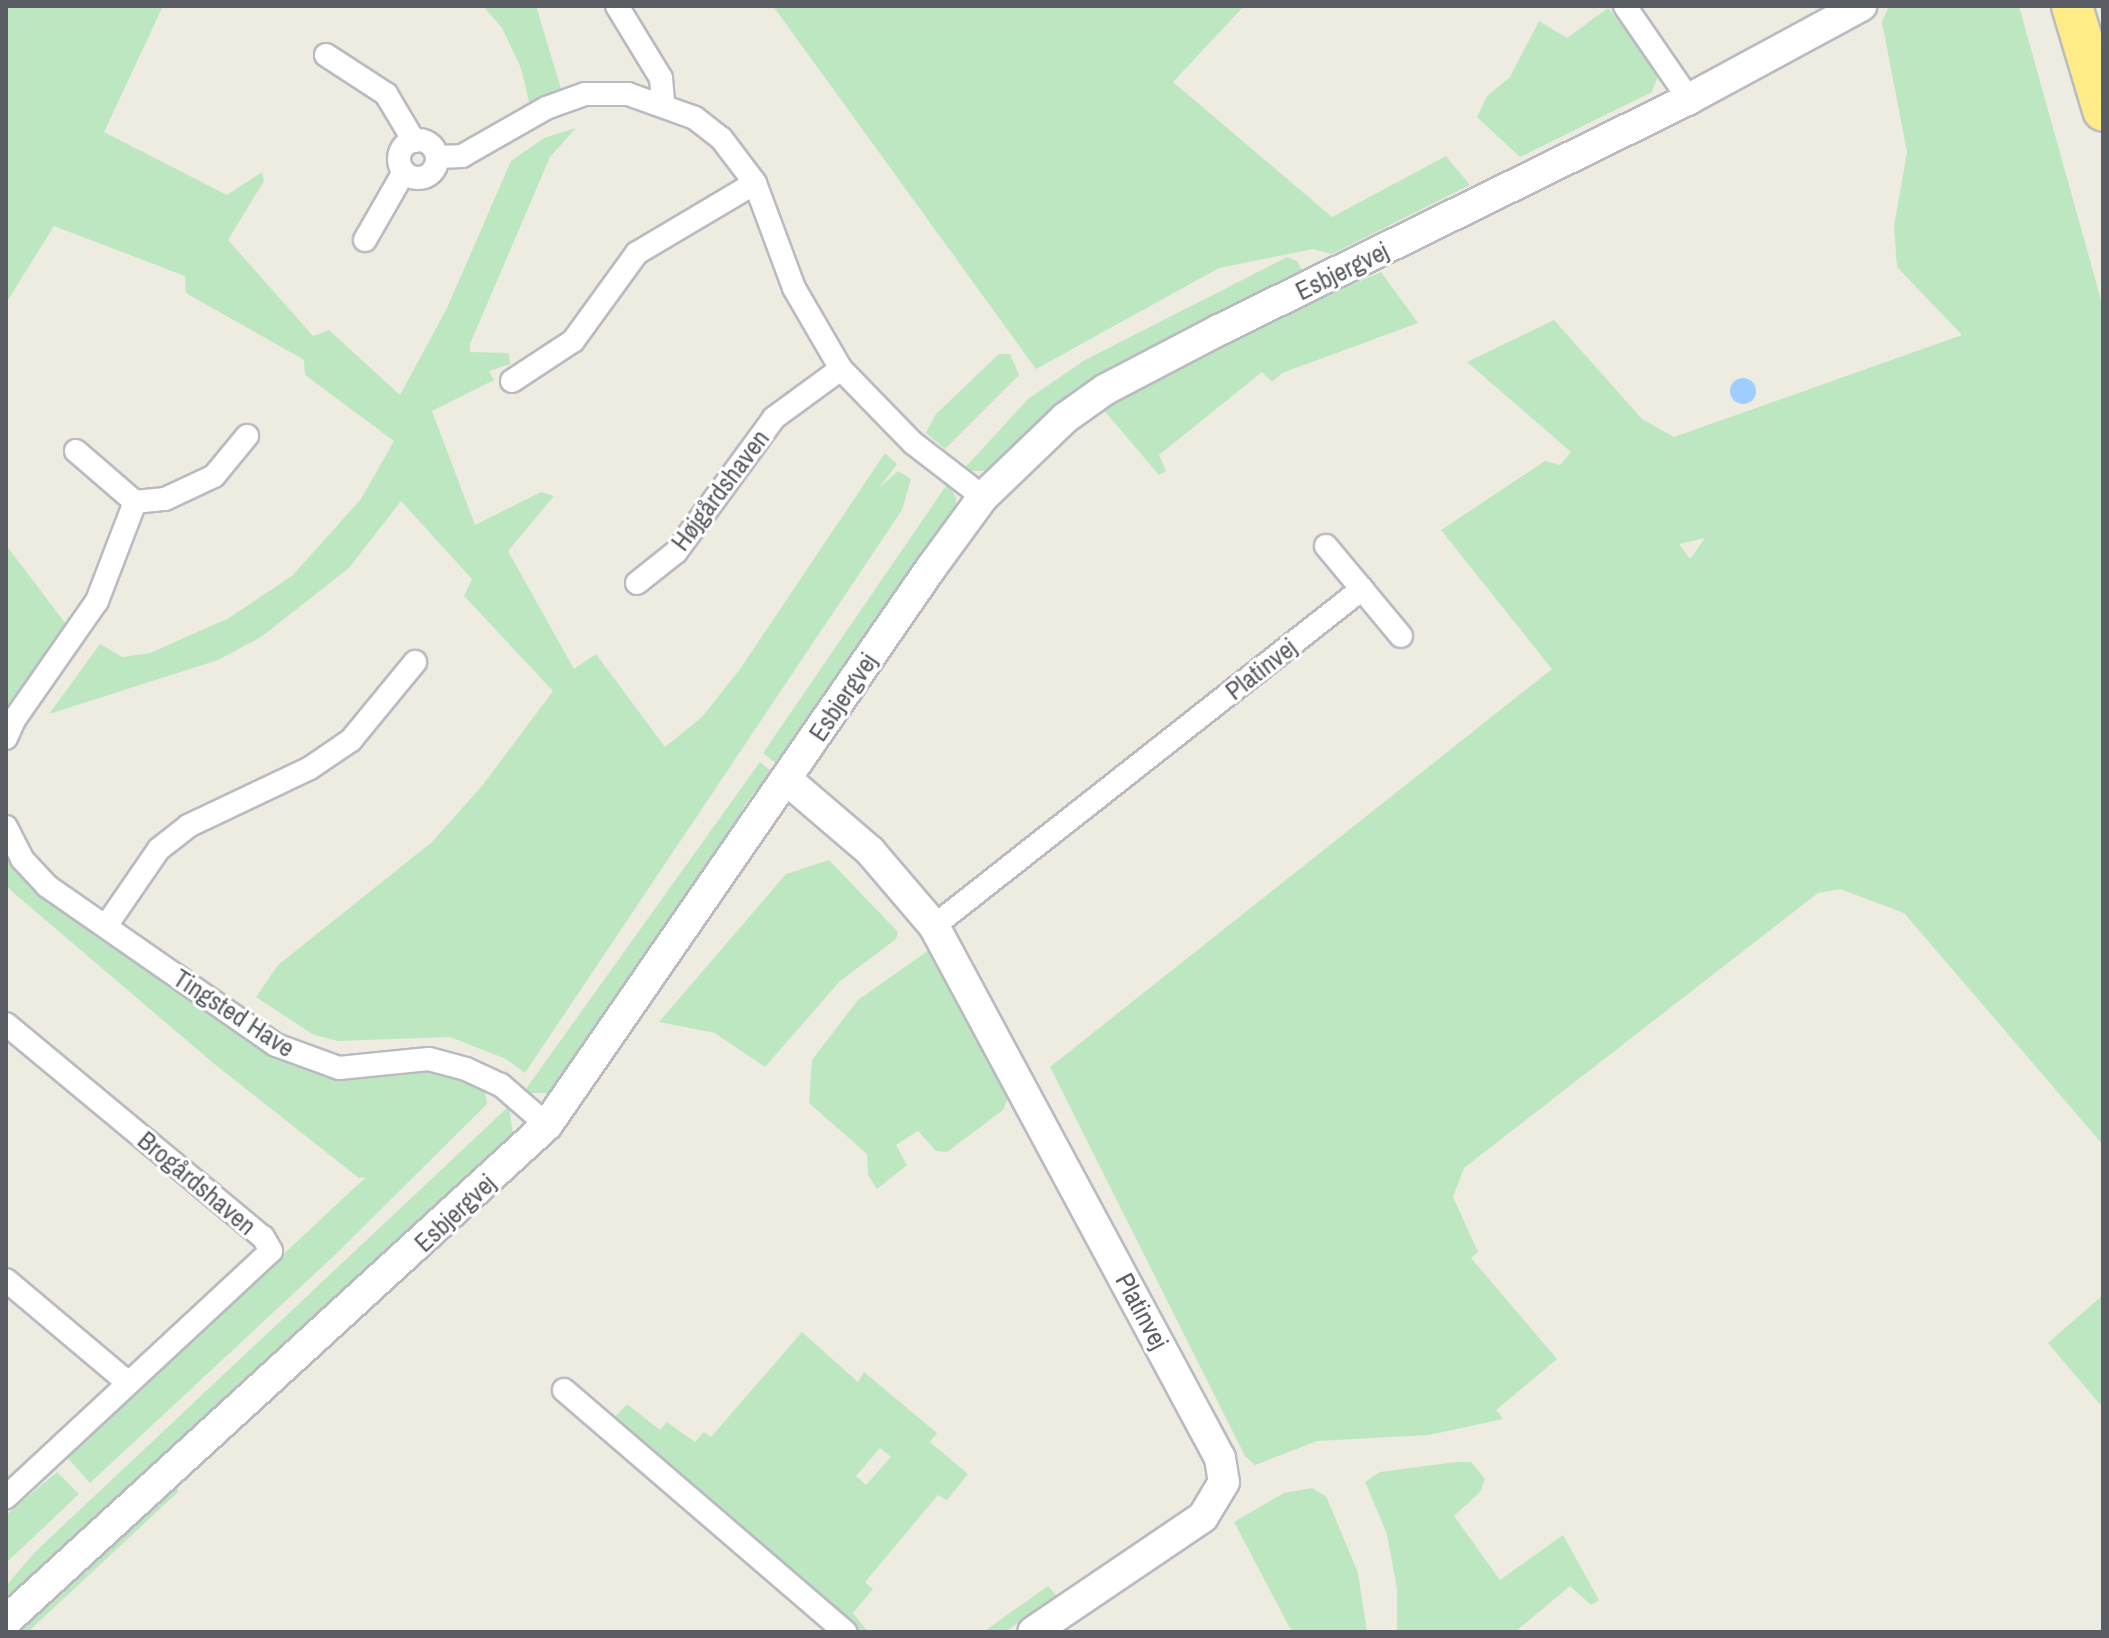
<!DOCTYPE html>
<meta charset="utf-8">
<style>
body{margin:0}
#map{position:relative;width:2109px;height:1638px;overflow:hidden;background:#eeece1;font-family:"Archivo Narrow",sans-serif}
div>[style]{position:absolute}
.green>*{inset:0;background:#bce7c0}
.water>*{inset:0;background:#a0cdff}
.round{border-radius:50%}
.roads{filter:drop-shadow(2px 0 #b9bbc1) drop-shadow(-2px 0 #b9bbc1) drop-shadow(0 2px #b9bbc1) drop-shadow(0 -2px #b9bbc1)}
.street>*{height:22px;margin:-11px;padding:0 11px;transform-origin:11px;border-radius:11px;background:#fff}
.street>.ring{margin:-11px;padding:0;box-sizing:content-box;background:none;border:22px solid #fff;border-radius:50%}
.secondary>*{height:30px;margin:-15px;padding:0 15px;transform-origin:15px;border-radius:15px;background:#fff}
.highway>*{height:40px;margin:-20px;padding:0 20px;transform-origin:20px;border-radius:20px;background:#ffeb87}
span{translate:-50% -50%;white-space:nowrap;text-align:center;line-height:1.15;-webkit-text-stroke:6px #fff;paint-order:stroke}
.street-label{font-size:26px;color:#5a5d63}
.frame{position:absolute;inset:0;border:8px solid #5a5d63;pointer-events:none}
</style>
<div id="map">
<div class="green">
<div style="clip-path:polygon(6px 6px,163px 6px,104px 132px,227px 195px,262px 172px,264px 181px,228px 240px,313px 336px,329px 330px,400px 395px,447px 308px,511px 161px,544px 138px,576px 128px,550px 157px,470px 344px,470px 352px,509px 353px,510px 364px,489px 371px,494px 380px,432px 411px,475px 525px,541px 492px,554px 496px,508px 551px,574px 669px,596px 654px,665px 747px,702px 717px,740px 669px,885px 453px,897px 464px,879px 488px,898px 471px,911px 479px,902px 510px,525px 1073px,506px 1059px,450px 1037px,338px 1041px,314px 1035px,256px 997px,278px 965px,432px 842px,482px 786px,553px 691px,464px 596px,472px 579px,401px 501px,349px 568px,261px 637px,218px 660px,49px 714px,100px 644px,122px 657px,150px 653px,229px 618px,292px 576px,361px 499px,394px 441px,305px 375px,304px 360px,186px 293px,185px 276px,54px 226px,6px 303px)"></div>
<div style="clip-path:polygon(483px 6px,536px 6px,561px 89px,530px 106px,521px 68px,502px 28px)"></div>
<div style="clip-path:polygon(773px 6px,1244px 6px,1173px 82px,1332px 217px,1446px 156px,1470px 185px,1332px 254px,1313px 249px,1219px 268px,1036px 369px)"></div>
<div style="clip-path:polygon(evenodd,1889px 6px,2019px 6px,2103px 307px,2103px 1145px,1904px 913px,1840px 889px,1818px 893px,1464px 1168px,1453px 1197px,1478px 1252px,1471px 1258px,1557px 1359px,1496px 1410px,1503px 1419px,1429px 1435px,1317px 1441px,1255px 1465px,1245px 1456px,1050px 1067px,1552px 669px,1441px 530px,1545px 461px,1560px 465px,1571px 452px,1467px 362px,1554px 320px,1642px 419px,1674px 437px,1962px 335px,1897px 267px,1894px 226px,1907px 152px,1882px 22px,1889px 6px,1705px 538px,1690px 559px,1679px 544px,1705px 538px)"></div>
<div style="clip-path:polygon(1608px 8px,1659px 73px,1652px 92px,1520px 157px,1477px 117px,1487px 96px,1510px 77px,1539px 21px,1567px 38px)"></div>
<div style="clip-path:polygon(1287px 257px,1297px 261px,1303px 272px,990px 471px,962px 471px,1028px 399px,1085px 360px)"></div>
<div style="clip-path:polygon(1381px 272px,1418px 323px,1282px 373px,1272px 382px,1262px 372px,1159px 455px,1166px 471px,1159px 475px,1102px 408px,1227px 338px)"></div>
<div style="clip-path:polygon(999px 354px,1010px 354px,1019px 375px,945px 449px,926px 433px,936px 414px)"></div>
<div style="clip-path:polygon(948px 483px,956px 498px,956px 517px,838px 690px,803px 723px,777px 764px,763px 753px)"></div>
<div style="clip-path:polygon(6px 545px,69px 628px,9px 708px,6px 708px)"></div>
<div style="clip-path:polygon(760px 762px,771px 771px,746px 803px,719px 858px,554px 1093px,523px 1093px)"></div>
<div style="clip-path:polygon(6px 853px,22px 875px,272px 1054px,424px 1069px,467px 1078px,485px 1092px,487px 1104px,336px 1254px,90px 1483px,66px 1456px,71px 1443px,77px 1447px,95px 1431px,90px 1424px,103px 1423px,366px 1177px,359px 1178px,212px 1062px,15px 894px,6px 885px)"></div>
<div style="clip-path:polygon(829px 860px,898px 932px,896px 939px,840px 981px,765px 1067px,715px 1033px,659px 1022px,786px 874px)"></div>
<div style="clip-path:polygon(929px 950px,1009px 1096px,1003px 1110px,947px 1152px,936px 1151px,918px 1131px,896px 1145px,907px 1165px,877px 1189px,868px 1175px,867px 1154px,809px 1103px,812px 1060px,858px 1000px)"></div>
<div style="clip-path:polygon(509px 1106px,513px 1136px,6px 1607px,6px 1586px,35px 1552px)"></div>
<div style="clip-path:polygon(2103px 1295px,2103px 1408px,2048px 1343px)"></div>
<div style="clip-path:polygon(evenodd,802px 1332px,858px 1382px,864px 1372px,937px 1433px,930px 1442px,968px 1474px,947px 1500px,938px 1495px,865px 1582px,873px 1589px,853px 1613px,868px 1632px,854px 1632px,611px 1421px,627px 1404px,660px 1430px,667px 1422px,695px 1442px,704px 1432px,711px 1437px,802px 1332px,880px 1448px,891px 1457px,866px 1485px,856px 1476px,880px 1448px)"></div>
<div style="clip-path:polygon(1456px 1462px,1471px 1462px,1485px 1479px,1480px 1492px,1454px 1516px,1500px 1580px,1563px 1535px,1599px 1600px,1591px 1605px,1570px 1586px,1515px 1632px,1397px 1632px,1397px 1589px,1387px 1534px,1365px 1482px,1380px 1472px)"></div>
<div style="clip-path:polygon(57px 1472px,79px 1494px,6px 1563px,6px 1515px)"></div>
<div style="clip-path:polygon(174px 1487px,179px 1491px,28px 1632px,14px 1632px)"></div>
<div style="clip-path:polygon(1312px 1488px,1326px 1496px,1358px 1573px,1367px 1632px,1292px 1632px,1234px 1522px,1284px 1493px)"></div>
<div style="clip-path:polygon(1048px 1586px,1057px 1596px,1005px 1632px,983px 1632px)"></div>
</div>
<div class="water">
<div class="round" style="left:1730px;top:378px;width:26px;height:26px"></div>
</div>
<div class="roads">
<div class="street">
<div style="left:617px;top:6px;width:84px;rotate:58.6deg"></div>
<div style="left:661px;top:78px;width:25px;rotate:85deg"></div>
<div style="left:1625px;top:6px;width:113px;rotate:55.5deg"></div>
<div style="left:326px;top:55px;width:72px;rotate:33deg"></div>
<div style="left:386px;top:94px;width:55px;rotate:59.2deg"></div>
<div class="ring" style="left:399px;top:140px;width:16px;height:16px"></div>
<div style="left:437px;top:157px;width:25px;rotate:-2deg"></div>
<div style="left:462px;top:156px;width:97px;rotate:-29.7deg"></div>
<div style="left:546px;top:108px;width:41px;rotate:-19.7deg"></div>
<div style="left:585px;top:94px;width:43px"></div>
<div style="left:628px;top:94px;width:71px;rotate:19.7deg"></div>
<div style="left:695px;top:118px;width:33px;rotate:38deg"></div>
<div style="left:721px;top:138px;width:56px;rotate:52.9deg"></div>
<div style="left:755px;top:183px;width:112px;rotate:69.6deg"></div>
<div style="left:794px;top:288px;width:94px;rotate:59.9deg"></div>
<div style="left:841px;top:369px;width:103px;rotate:45.8deg"></div>
<div style="left:913px;top:443px;width:88px;rotate:37.6deg"></div>
<div style="left:365px;top:240px;width:78px;rotate:-60.2deg"></div>
<div style="left:512px;top:381px;width:73px;rotate:-33.3deg"></div>
<div style="left:573px;top:341px;width:109px;rotate:-54deg"></div>
<div style="left:637px;top:253px;width:137px;rotate:-30.7deg"></div>
<div style="left:76px;top:451px;width:78px;rotate:40.8deg"></div>
<div style="left:135px;top:502px;width:30px;rotate:-6deg"></div>
<div style="left:165px;top:499px;width:54px;rotate:-25.1deg"></div>
<div style="left:214px;top:476px;width:52px;rotate:-50.5deg"></div>
<div style="left:1326px;top:546px;width:117px;rotate:50.2deg"></div>
<div style="left:637px;top:583px;width:50px;rotate:-38.5deg"></div>
<div style="left:676px;top:552px;width:166px;rotate:-53.8deg"></div>
<div style="left:774px;top:418px;width:83px;rotate:-36.2deg"></div>
<div style="left:6px;top:738px;width:20px;rotate:-66deg"></div>
<div style="left:14px;top:720px;width:145px;rotate:-55.1deg"></div>
<div style="left:97px;top:601px;width:106px;rotate:-69deg"></div>
<div style="left:6px;top:827px;width:36px;rotate:63deg"></div>
<div style="left:22px;top:859px;width:37px;rotate:47deg"></div>
<div style="left:47px;top:886px;width:279px;rotate:34.8deg"></div>
<div style="left:276px;top:1045px;width:67px;rotate:20.1deg"></div>
<div style="left:339px;top:1068px;width:90px;rotate:-5.7deg"></div>
<div style="left:429px;top:1059px;width:38px;rotate:15deg"></div>
<div style="left:466px;top:1069px;width:38px;rotate:25deg"></div>
<div style="left:501px;top:1085px;width:61px;rotate:41deg"></div>
<div style="left:106px;top:926px;width:93px;rotate:-55.5deg"></div>
<div style="left:159px;top:849px;width:37px;rotate:-38deg"></div>
<div style="left:188px;top:826px;width:135px;rotate:-25.4deg"></div>
<div style="left:310px;top:768px;width:50px;rotate:-34.3deg"></div>
<div style="left:351px;top:740px;width:101px;rotate:-50.6deg"></div>
<div style="left:934px;top:926px;width:545px;rotate:-38.22deg"></div>
<div style="left:6px;top:1024px;width:334px;rotate:39.7deg"></div>
<div style="left:263px;top:1237px;width:16px;rotate:60deg"></div>
<div style="left:271px;top:1251px;width:362px;rotate:137.1deg"></div>
<div style="left:6px;top:1280px;width:158px;rotate:40.1deg"></div>
<div style="left:564px;top:1390px;width:371px;rotate:40.7deg"></div>
</div>
<div class="secondary">
<div style="left:786px;top:779px;width:111px;rotate:40.6deg"></div>
<div style="left:870px;top:851px;width:99px;rotate:49.5deg"></div>
<div style="left:934px;top:926px;width:604px;rotate:61.74deg"></div>
<div style="left:1220px;top:1458px;width:24px;rotate:81deg"></div>
<div style="left:1224px;top:1482px;width:41px;rotate:121deg"></div>
<div style="left:1203px;top:1517px;width:205px;rotate:145.9deg"></div>
<div style="left:6px;top:1621px;width:734px;rotate:-42.52deg"></div>
<div style="left:547px;top:1125px;width:677px;rotate:-55.42deg"></div>
<div style="left:931px;top:568px;width:88px;rotate:-53.8deg"></div>
<div style="left:983px;top:497px;width:114px;rotate:-43.9deg"></div>
<div style="left:1065px;top:418px;width:50px;rotate:-35.3deg"></div>
<div style="left:1106px;top:389px;width:127px;rotate:-27.6deg"></div>
<div style="left:1219px;top:330px;width:524px;rotate:-26.17deg"></div>
<div style="left:1689px;top:99px;width:196px;rotate:-28.4deg"></div>
</div>
<div class="highway">
<div style="left:2072px;top:6px;width:109px;rotate:73.4deg"></div>
</div>
</div>
<div class="street-label">
<span style="left:1342px;top:271px;rotate:-26deg">Esbjergvej</span>
<span style="left:720px;top:490px;rotate:-53deg">Højgårdshaven</span>
<span style="left:1261px;top:669px;rotate:-38deg">Platinvej</span>
<span style="left:843px;top:697px;rotate:-56deg">Esbjergvej</span>
<span style="left:234px;top:1013px;rotate:33deg">Tingsted Have</span>
<span style="left:197px;top:1183px;rotate:40deg">Brogårdshaven</span>
<span style="left:455px;top:1213px;rotate:-43deg">Esbjergvej</span>
<span style="left:1142px;top:1311px;rotate:62deg">Platinvej</span>
</div>
<div class="frame"></div>
</div>
